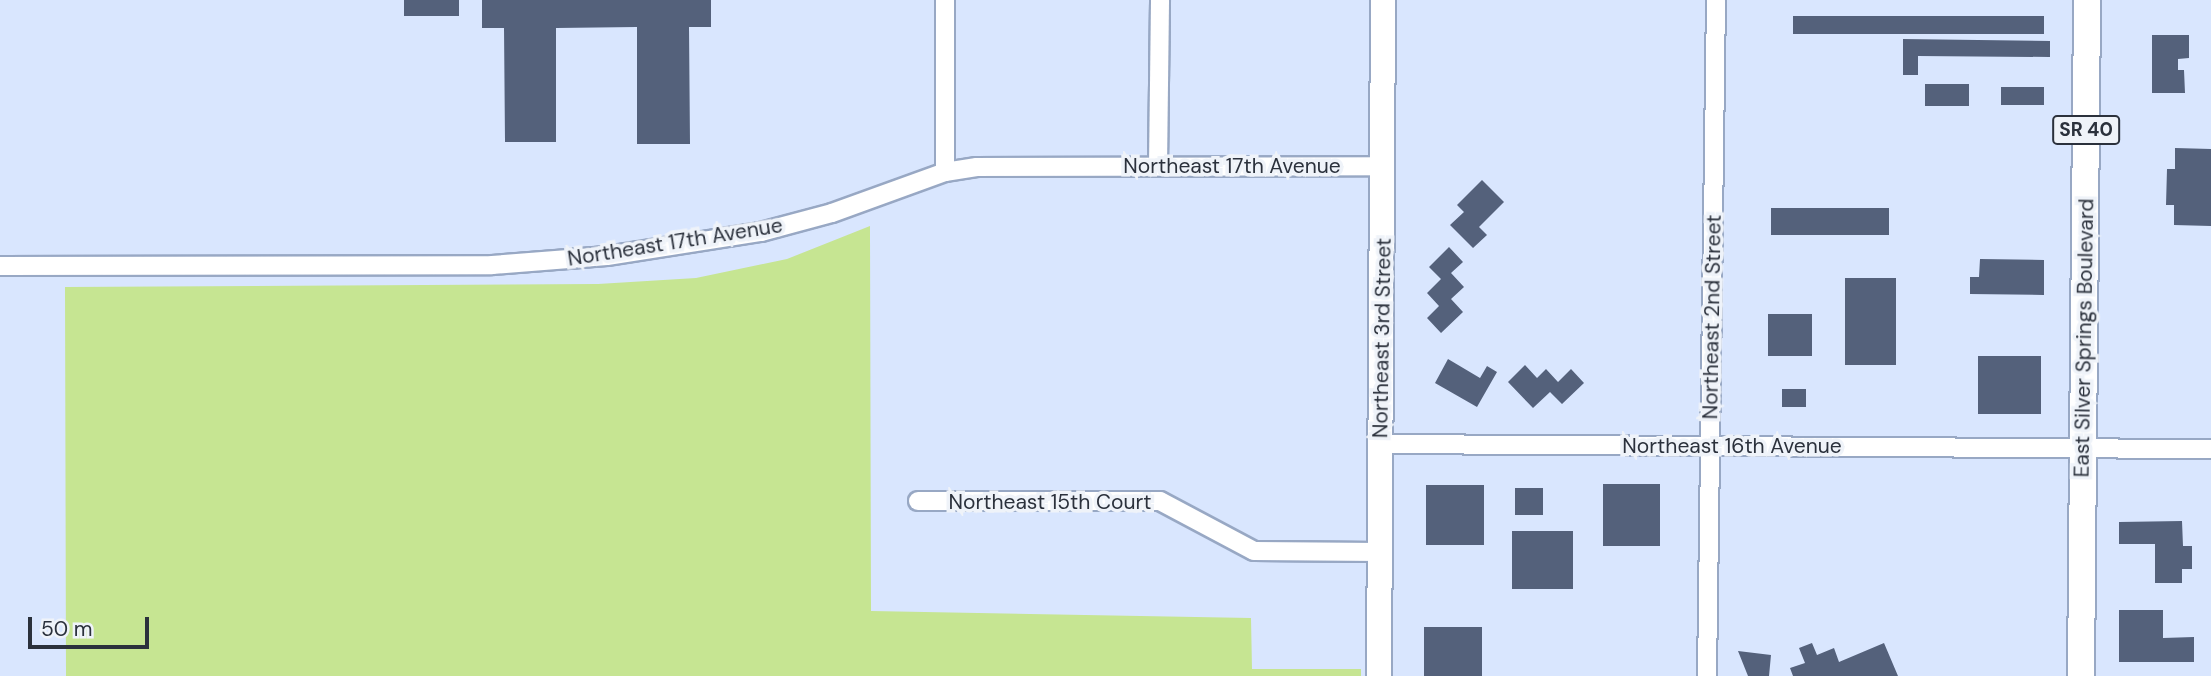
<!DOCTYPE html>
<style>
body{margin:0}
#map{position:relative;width:2211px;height:676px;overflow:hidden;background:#d9e6fe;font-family:"DM Sans",sans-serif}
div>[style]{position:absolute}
.green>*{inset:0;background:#c6e592}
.building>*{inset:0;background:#54617b;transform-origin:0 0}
.roads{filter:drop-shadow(2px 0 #98a8c4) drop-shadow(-2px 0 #98a8c4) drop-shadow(0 2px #98a8c4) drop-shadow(0 -2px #98a8c4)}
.street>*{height:18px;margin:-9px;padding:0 9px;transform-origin:9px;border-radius:9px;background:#fff}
.secondary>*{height:24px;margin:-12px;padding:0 12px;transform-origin:12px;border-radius:12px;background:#fff}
.primary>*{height:26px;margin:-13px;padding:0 13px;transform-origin:13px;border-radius:13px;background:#fff}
span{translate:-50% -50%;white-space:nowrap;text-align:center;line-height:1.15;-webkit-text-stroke:7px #eff3f9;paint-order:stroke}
.shield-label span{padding:2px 5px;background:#eff3f9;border:2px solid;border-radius:5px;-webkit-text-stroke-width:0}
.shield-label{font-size:19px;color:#2b313c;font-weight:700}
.street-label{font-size:21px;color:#2b313c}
.scale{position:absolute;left:28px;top:617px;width:121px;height:32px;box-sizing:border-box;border:4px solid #2b313c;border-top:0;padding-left:9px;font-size:21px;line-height:24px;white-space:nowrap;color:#2b313c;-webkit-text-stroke:5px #eff3f9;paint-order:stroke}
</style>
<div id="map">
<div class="green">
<div style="clip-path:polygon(870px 226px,871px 611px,1251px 618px,1252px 669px,1361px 669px,1361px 676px,66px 676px,65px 287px,598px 284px,696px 278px,787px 259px)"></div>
</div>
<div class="building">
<div style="left:404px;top:0;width:55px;height:16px"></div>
<div style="clip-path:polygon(482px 0,711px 0,711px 27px,689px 27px,690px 144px,637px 144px,637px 27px,556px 28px,556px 142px,505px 142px,504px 28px,482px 28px)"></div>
<div style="left:2044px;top:16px;width:18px;height:251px;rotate:90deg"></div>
<div style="clip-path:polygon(2152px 35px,2189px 35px,2189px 58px,2178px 59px,2178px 70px,2184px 70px,2185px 93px,2152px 93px)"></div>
<div style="clip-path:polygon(1903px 39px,2050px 41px,2050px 57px,1918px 56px,1918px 75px,1903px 75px)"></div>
<div style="left:1925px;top:84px;width:44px;height:22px"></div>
<div style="left:2001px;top:87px;width:43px;height:18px"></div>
<div style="clip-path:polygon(2175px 148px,2211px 149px,2211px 226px,2174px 225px,2174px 205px,2166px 205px,2167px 169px,2175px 169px)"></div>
<div style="clip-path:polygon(1482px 180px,1504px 202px,1479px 227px,1487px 235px,1473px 248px,1450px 225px,1464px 212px,1457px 205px)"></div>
<div style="left:1771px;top:208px;width:118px;height:27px"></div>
<div style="clip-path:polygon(1449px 247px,1463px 262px,1451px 273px,1464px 287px,1451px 299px,1463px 312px,1441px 333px,1427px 318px,1439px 306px,1427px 293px,1441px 279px,1429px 267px)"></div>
<div style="clip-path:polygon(1980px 259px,2044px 260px,2044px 295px,1970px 294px,1970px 277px,1979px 277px)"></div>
<div style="left:1845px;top:278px;width:51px;height:87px"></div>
<div style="left:1768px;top:314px;width:44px;height:42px"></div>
<div style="left:2041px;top:356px;width:58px;height:63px;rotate:90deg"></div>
<div style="clip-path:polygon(1448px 359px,1480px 378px,1487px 366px,1497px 372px,1477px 407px,1435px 383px)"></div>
<div style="clip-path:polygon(1525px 365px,1537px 378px,1546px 369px,1558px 382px,1571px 369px,1584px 383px,1562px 404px,1550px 392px,1533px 408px,1508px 382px)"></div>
<div style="left:1782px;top:389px;width:24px;height:18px"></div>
<div style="left:1603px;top:484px;width:57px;height:62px"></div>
<div style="left:1426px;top:485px;width:58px;height:60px"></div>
<div style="left:1515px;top:488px;width:28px;height:27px"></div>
<div style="clip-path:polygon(2182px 521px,2183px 546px,2192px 546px,2192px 569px,2182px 569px,2182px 583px,2155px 583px,2155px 544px,2119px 544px,2119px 522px)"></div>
<div style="left:1512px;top:531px;width:61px;height:58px"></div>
<div style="clip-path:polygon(2119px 610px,2163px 610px,2163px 638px,2194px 637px,2194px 662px,2119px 662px)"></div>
<div style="left:1424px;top:627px;width:58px;height:49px"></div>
<div style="clip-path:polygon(1812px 643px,1817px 655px,1834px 648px,1839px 662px,1884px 643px,1898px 676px,1793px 676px,1790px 668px,1805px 663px,1799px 648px)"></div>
<div style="clip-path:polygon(1738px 651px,1771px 655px,1769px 676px,1748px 676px)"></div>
</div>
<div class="roads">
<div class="street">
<div style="left:1158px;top:166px;width:166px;rotate:-89.3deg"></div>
<div style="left:945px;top:172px;width:172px;rotate:-90deg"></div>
<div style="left:0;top:266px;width:492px;rotate:-0.1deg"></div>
<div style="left:492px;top:265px;width:115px;rotate:-4.5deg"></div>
<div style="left:607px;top:256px;width:156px;rotate:-8.9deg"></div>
<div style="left:761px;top:232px;width:73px;rotate:-15deg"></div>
<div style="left:832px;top:213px;width:120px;rotate:-19.9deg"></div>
<div style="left:945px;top:172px;width:32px;rotate:-9deg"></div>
<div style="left:977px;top:167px;width:407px;rotate:-0.1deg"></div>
<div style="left:1381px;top:444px;width:830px;rotate:0.35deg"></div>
<div style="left:918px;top:501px;width:242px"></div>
<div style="left:1160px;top:501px;width:106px;rotate:28deg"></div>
<div style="left:1254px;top:551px;width:126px;rotate:0.5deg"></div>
<div style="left:1707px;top:676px;width:676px;rotate:-89.24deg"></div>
</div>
<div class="secondary">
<div style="left:1379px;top:676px;width:676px;rotate:-89.66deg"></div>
</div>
<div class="primary">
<div style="left:2081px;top:676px;width:676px;rotate:-89.49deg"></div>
</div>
</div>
<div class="shield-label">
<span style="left:2086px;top:130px">SR 40</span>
</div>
<div class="street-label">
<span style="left:1232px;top:166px">Northeast 17th Avenue</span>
<span style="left:675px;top:242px;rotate:-9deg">Northeast 17th Avenue</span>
<span style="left:1712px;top:317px;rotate:-89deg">Northeast 2nd Street</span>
<span style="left:1382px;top:338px;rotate:-89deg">Northeast 3rd Street</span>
<span style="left:2084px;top:338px;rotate:-89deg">East Silver Springs Boulevard</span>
<span style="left:1732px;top:446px">Northeast 16th Avenue</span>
<span style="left:1050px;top:502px">Northeast 15th Court</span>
</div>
<div class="scale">50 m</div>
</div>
